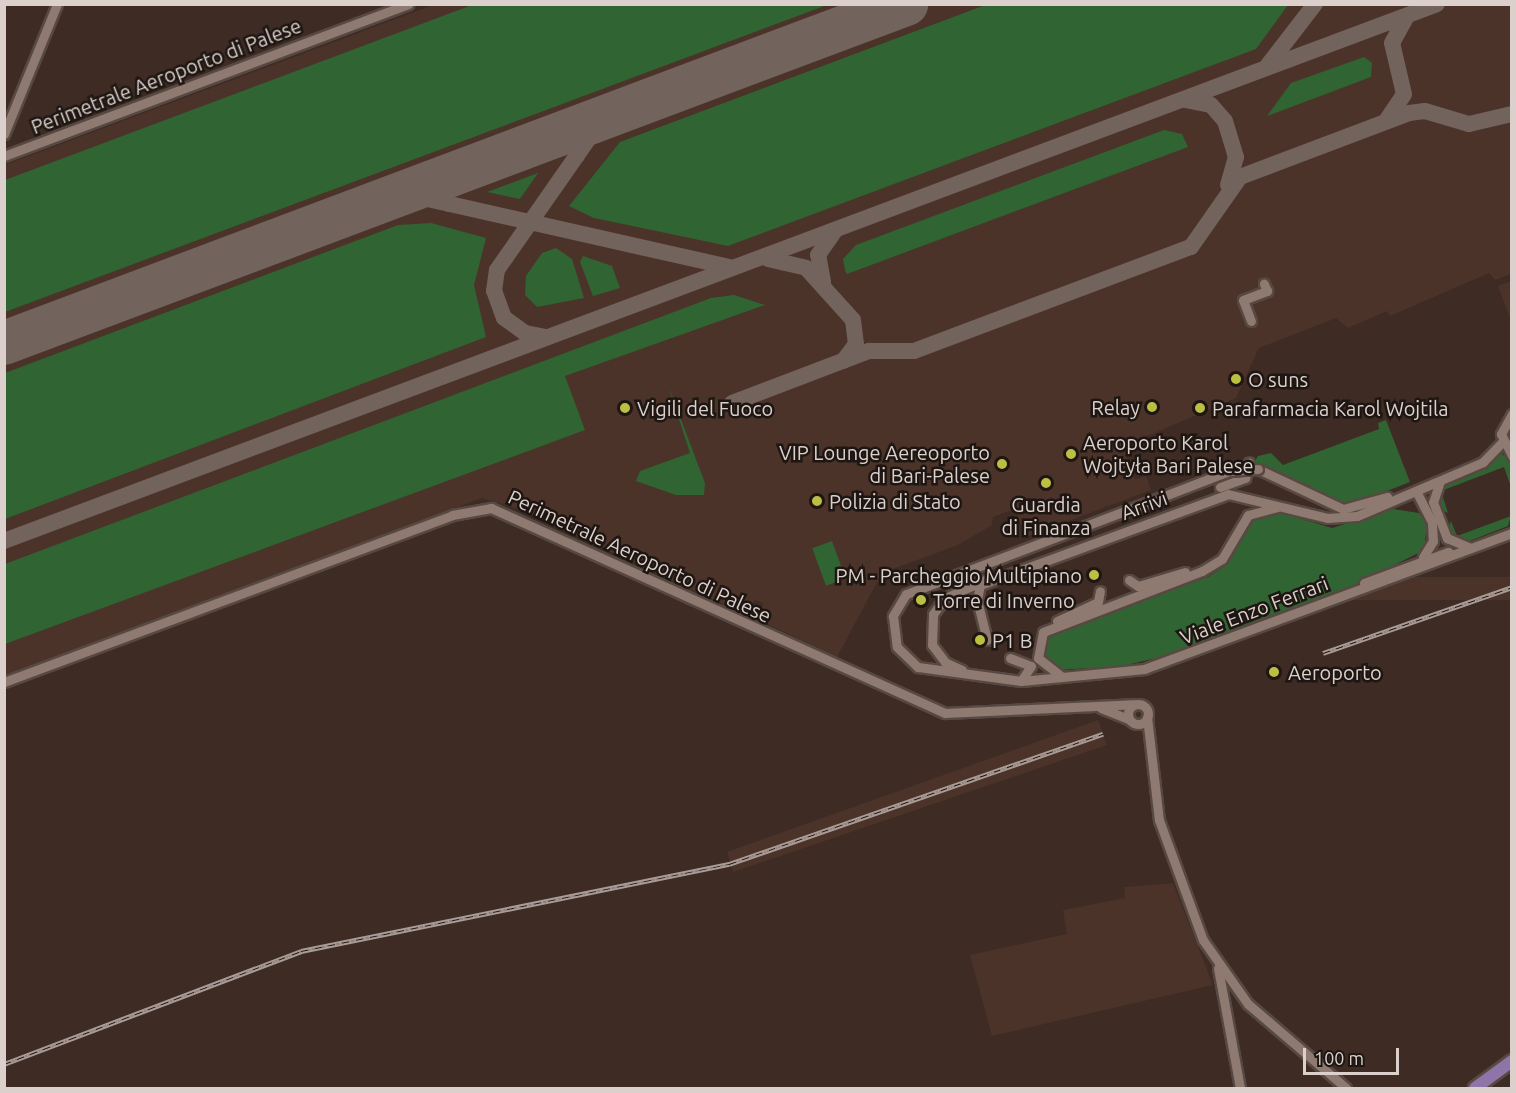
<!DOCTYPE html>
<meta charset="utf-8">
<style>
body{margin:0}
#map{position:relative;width:1516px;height:1093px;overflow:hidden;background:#3d2b24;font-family:Ubuntu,sans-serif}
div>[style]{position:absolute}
.built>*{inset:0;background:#4b3329;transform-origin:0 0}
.green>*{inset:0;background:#306432;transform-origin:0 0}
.taxiway>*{height:16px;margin:-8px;padding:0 8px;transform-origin:8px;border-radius:8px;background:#73635d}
.runway>*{height:44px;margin:-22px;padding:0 22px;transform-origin:22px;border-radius:22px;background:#73635d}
.roads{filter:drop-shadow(2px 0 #574942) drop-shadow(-2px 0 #574942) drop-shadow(0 2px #574942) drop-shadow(0 -2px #574942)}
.minor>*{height:9px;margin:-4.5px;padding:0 4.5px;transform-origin:4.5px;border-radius:4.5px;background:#8f7a71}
.minor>.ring{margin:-4.5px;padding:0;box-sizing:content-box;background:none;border:9px solid #8f7a71;border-radius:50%}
.major>*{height:12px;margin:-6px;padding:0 6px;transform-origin:6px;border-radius:6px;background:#8e75a9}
.rail>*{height:4.5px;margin-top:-2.25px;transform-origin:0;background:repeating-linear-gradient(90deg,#1e1612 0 7px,#a99b96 0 14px);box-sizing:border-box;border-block:2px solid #a99b96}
.bridges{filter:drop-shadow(2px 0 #574942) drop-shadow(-2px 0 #574942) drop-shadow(0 2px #574942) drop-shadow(0 -2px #574942)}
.minor-bridge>*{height:9px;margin:-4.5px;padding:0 4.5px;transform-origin:4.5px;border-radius:4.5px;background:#8f7a71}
.dots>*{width:16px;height:16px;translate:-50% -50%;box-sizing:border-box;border:3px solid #1e1612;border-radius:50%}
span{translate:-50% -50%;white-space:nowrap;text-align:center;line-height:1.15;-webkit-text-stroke:5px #1e1612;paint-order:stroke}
.street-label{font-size:20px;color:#dbd0cb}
.poi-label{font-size:20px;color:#dbd0cb}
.left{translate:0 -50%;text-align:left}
.right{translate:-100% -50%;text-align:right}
.frame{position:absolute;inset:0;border:6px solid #dbd0cb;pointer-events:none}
.scale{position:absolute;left:1303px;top:1048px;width:96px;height:27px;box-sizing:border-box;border:3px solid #dbd0cb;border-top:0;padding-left:8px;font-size:18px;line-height:21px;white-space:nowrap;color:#dbd0cb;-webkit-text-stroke:4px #1e1612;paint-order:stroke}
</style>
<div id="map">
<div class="built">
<div style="clip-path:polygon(433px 5px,1511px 5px,1511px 274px,1495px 280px,1489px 273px,1390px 316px,1387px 311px,1348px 328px,1336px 318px,1259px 348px,1236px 398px,1150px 435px,1128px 441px,1119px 437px,1135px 479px,1146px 476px,1151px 490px,1026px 537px,1015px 509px,993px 517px,992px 525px,958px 545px,882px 573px,837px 657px,759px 620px,763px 603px,755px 600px,744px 614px,522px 510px,482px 498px,5px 675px,5px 165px)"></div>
<div style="clip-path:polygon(1511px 281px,1512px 281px,1511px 321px,1498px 286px)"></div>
<div style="left:1511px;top:577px;width:23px;height:202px;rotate:90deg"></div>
<div style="clip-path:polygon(1098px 720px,1107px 745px,733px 872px,727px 852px)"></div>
<div style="clip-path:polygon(1173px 883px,1213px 985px,992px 1036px,970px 955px,1067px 934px,1063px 910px,1125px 898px,1124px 887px)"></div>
</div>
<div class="green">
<div style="clip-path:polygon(988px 4px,1288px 5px,1256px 49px,728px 246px,594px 218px,569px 206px,620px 142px)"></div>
<div style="clip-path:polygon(472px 5px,827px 5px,5px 312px,5px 180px)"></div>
<div style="clip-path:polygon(1364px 57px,1372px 63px,1371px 77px,1267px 116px,1291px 83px)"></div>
<div style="clip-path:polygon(1164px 130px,1182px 134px,1188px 147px,847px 274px,845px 270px,843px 259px,856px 245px)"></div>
<div style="clip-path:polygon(538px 173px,520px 199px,487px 192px)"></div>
<div style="clip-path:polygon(431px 223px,486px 238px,474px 285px,486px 337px,5px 519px,5px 373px,398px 225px)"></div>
<div style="clip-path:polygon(556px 248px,572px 259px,584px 298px,537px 307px,525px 295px,526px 276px,542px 253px)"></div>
<div style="clip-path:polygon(583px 256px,612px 266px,620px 288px,593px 296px,580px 262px)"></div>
<div style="clip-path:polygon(734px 295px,765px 305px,565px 376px,585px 430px,5px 644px,5px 564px,711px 298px)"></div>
<div style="clip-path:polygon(668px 385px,705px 483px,704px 495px,676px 495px,636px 481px,640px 471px,690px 453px)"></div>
<div style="clip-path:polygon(1386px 420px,1410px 482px,1354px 504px,1329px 501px,1253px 464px,1258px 456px,1271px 453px,1283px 465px,1379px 429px,1378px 423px)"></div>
<div style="clip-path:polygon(1501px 453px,1511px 462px,1511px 487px,1504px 467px,1441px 491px,1448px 513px,1440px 509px,1435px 502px,1442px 487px,1489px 466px)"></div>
<div style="clip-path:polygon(1393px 509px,1419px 513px,1427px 524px,1424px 550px,1340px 593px,1165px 656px,1122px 666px,1059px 670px,1041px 655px,1042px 638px,1051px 630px,1208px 577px,1228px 564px,1245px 525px,1261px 513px,1278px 512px,1332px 528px)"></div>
<div style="clip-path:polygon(1511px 516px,1508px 526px,1467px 542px,1453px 540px,1448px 529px,1451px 521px,1457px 536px)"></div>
<div style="left:832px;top:541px;width:40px;height:21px;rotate:70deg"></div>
</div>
<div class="taxiway">
<div style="left:1268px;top:65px;width:77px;rotate:-52.4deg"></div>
<div style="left:1185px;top:100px;width:26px;rotate:11deg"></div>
<div style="left:1211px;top:105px;width:21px;rotate:49deg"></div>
<div style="left:1225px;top:121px;width:38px;rotate:73deg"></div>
<div style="left:1236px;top:157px;width:29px;rotate:106deg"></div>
<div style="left:1386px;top:121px;width:32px;rotate:-56deg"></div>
<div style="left:1404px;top:94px;width:52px;rotate:-103.2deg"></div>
<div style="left:1392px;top:43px;width:31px;rotate:-61deg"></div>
<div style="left:557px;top:135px;width:18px;rotate:16deg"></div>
<div style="left:574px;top:140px;width:16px;rotate:79deg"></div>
<div style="left:390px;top:198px;width:33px"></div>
<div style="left:423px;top:198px;width:314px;rotate:12.7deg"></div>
<div style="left:449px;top:204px;width:14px;rotate:-126deg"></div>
<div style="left:441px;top:193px;width:21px;rotate:-61deg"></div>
<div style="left:768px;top:259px;width:39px;rotate:13deg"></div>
<div style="left:806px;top:268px;width:70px;rotate:47.9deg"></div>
<div style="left:853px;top:320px;width:24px;rotate:83deg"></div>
<div style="left:856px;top:344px;width:21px;rotate:127deg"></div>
<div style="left:823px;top:282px;width:27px;rotate:-100deg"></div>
<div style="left:818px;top:255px;width:29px;rotate:-55deg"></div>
<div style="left:546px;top:337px;width:21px;rotate:-169deg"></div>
<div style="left:525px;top:333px;width:26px;rotate:-144deg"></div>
<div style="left:504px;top:318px;width:29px;rotate:-110deg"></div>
<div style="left:494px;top:291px;width:21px;rotate:-82deg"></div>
<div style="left:497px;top:270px;width:169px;rotate:-55.1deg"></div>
<div style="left:594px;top:131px;width:31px;rotate:-38deg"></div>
<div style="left:732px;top:403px;width:147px;rotate:-20.8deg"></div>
<div style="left:869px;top:351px;width:45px"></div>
<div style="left:914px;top:351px;width:296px;rotate:-20.6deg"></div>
<div style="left:1191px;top:247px;width:85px;rotate:-55deg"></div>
<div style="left:1240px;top:177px;width:181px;rotate:-20.7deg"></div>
<div style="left:1409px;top:113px;width:16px;rotate:-7deg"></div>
<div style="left:1425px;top:111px;width:46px;rotate:16.5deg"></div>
<div style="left:1469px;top:124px;width:44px;rotate:-13.1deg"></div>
<div style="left:4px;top:541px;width:1530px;rotate:-20.54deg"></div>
</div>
<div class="runway">
<div style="left:4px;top:343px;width:964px;rotate:-20.6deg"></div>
</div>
<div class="roads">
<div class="minor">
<div style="left:4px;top:134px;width:140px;rotate:-67.8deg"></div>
<div style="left:4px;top:156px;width:432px;rotate:-20.6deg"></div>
<div style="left:1251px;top:321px;width:22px;rotate:-111deg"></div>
<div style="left:1243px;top:300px;width:26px;rotate:-21deg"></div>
<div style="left:1267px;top:291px;width:8px;rotate:-113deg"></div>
<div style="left:1512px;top:414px;width:23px;rotate:119deg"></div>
<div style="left:1501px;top:434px;width:25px;rotate:63deg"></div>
<div style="left:1258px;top:469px;width:94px;rotate:25.2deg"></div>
<div style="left:1343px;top:509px;width:46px;rotate:-15.3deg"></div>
<div style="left:1440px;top:481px;width:22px;rotate:108deg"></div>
<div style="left:1433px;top:502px;width:39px;rotate:69deg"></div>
<div style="left:1447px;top:538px;width:26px;rotate:23deg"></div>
<div style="left:1220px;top:487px;width:27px;rotate:-20deg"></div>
<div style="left:1245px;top:478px;width:16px;rotate:-76deg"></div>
<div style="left:1416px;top:491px;width:36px;rotate:63deg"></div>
<div style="left:1432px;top:523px;width:18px;rotate:87deg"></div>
<div style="left:1433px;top:541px;width:19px;rotate:122deg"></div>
<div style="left:1159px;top:498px;width:271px;rotate:159.2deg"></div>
<div style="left:906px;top:594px;width:26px;rotate:121deg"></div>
<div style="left:893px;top:616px;width:31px;rotate:83deg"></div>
<div style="left:897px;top:647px;width:29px;rotate:44deg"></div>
<div style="left:918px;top:667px;width:104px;rotate:7.7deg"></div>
<div style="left:1021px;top:681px;width:124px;rotate:-5.6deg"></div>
<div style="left:1144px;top:669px;width:392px;rotate:-20.3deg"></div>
<div style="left:1129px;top:580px;width:11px;rotate:34deg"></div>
<div style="left:1138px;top:586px;width:49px;rotate:-16.6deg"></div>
<div style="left:1364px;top:583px;width:90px;rotate:-20.3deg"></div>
<div style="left:1057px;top:621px;width:45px;rotate:-24.9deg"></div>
<div style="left:1098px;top:602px;width:11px;rotate:-80deg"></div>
<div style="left:987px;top:640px;width:41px;rotate:-104deg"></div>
<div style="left:977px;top:600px;width:15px;rotate:-79deg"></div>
<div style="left:980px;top:585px;width:264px;rotate:-20.1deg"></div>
<div style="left:1228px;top:494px;width:102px;rotate:13.6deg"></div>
<div style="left:1327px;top:518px;width:30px;rotate:-4deg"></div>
<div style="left:1357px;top:516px;width:137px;rotate:-23.2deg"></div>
<div style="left:1483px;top:462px;width:28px;rotate:-46deg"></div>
<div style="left:1010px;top:658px;width:22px;rotate:21deg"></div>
<div style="left:1031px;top:666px;width:18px;rotate:124deg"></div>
<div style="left:962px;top:670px;width:19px;rotate:-155deg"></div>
<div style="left:945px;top:662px;width:21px;rotate:-127deg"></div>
<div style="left:932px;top:645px;width:31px;rotate:-88deg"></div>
<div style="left:933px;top:614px;width:20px;rotate:-53deg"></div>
<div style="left:945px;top:598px;width:44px;rotate:-24.2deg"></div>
<div style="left:1061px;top:676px;width:29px;rotate:-142deg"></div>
<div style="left:1038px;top:658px;width:26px;rotate:-79deg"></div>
<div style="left:1043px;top:632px;width:170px;rotate:-21deg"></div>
<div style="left:1202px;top:571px;width:23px;rotate:-31deg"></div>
<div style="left:1222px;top:559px;width:51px;rotate:-59.4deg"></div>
<div style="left:1248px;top:515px;width:30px;rotate:-15deg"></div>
<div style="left:4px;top:682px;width:478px;rotate:-20.4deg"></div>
<div style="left:452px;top:515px;width:40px;rotate:-10deg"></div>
<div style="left:491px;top:508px;width:498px;rotate:24.3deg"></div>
<div style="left:945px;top:713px;width:188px;rotate:-2.7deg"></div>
<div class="ring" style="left:1128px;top:704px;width:11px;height:11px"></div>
<div style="left:1101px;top:708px;width:31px;rotate:22deg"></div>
<div style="left:1147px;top:717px;width:104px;rotate:83.4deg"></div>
<div style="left:1159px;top:820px;width:128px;rotate:69.9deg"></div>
<div style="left:1203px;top:940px;width:78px;rotate:54.9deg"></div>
<div style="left:1248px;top:1004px;width:129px;rotate:40.6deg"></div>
<div style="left:1218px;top:968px;width:122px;rotate:79.6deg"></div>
</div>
<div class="major">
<div style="left:1475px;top:1088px;width:46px;rotate:-36.1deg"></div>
</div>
</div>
<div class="rail">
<div style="left:1323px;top:653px;width:200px;rotate:-19.2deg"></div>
<div style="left:4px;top:1064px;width:318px;rotate:-20.8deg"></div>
<div style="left:301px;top:951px;width:437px;rotate:-11.5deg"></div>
<div style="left:729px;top:864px;width:396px;rotate:-19.2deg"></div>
</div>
<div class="bridges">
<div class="minor-bridge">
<div style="left:1159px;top:498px;width:75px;rotate:-21.1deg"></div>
<div style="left:1229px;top:471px;width:29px;rotate:-4deg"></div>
</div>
</div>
<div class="dots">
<div style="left:1236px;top:379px;background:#bdbf43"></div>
<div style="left:1152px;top:407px;background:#bdbf43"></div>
<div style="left:625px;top:408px;background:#bdbf43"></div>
<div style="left:1200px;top:408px;background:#bdbf43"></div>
<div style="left:1071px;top:454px;background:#bdbf43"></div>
<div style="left:1002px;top:464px;background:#bdbf43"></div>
<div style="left:1046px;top:483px;background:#bdbf43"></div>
<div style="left:817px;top:501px;background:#bdbf43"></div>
<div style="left:1094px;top:575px;background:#bdbf43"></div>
<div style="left:921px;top:600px;background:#bdbf43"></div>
<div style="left:980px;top:640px;background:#bdbf43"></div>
<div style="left:1274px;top:672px;background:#bdbf43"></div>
</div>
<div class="street-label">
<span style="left:166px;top:76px;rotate:-21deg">Perimetrale Aeroporto di Palese</span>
<span style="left:1144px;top:505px;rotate:-20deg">Arrivi</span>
<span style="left:640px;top:556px;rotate:25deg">Perimetrale Aeroporto di Palese</span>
<span style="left:1254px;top:610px;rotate:-21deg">Viale Enzo Ferrari</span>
</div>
<div class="poi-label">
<span class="left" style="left:1248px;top:379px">O suns</span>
<span class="right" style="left:1140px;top:407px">Relay</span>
<span class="left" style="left:637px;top:408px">Vigili del Fuoco</span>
<span class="left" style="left:1212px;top:408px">Parafarmacia Karol Wojtila</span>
<span class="left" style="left:1083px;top:454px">Aeroporto Karol<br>Wojtyła Bari Palese</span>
<span class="right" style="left:990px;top:464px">VIP Lounge Aereoporto<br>di Bari-Palese</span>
<span class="left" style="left:829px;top:501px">Polizia di Stato</span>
<span style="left:1046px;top:516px">Guardia<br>di Finanza</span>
<span class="right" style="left:1082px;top:575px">PM - Parcheggio Multipiano</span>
<span class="left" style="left:933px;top:600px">Torre di Inverno</span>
<span class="left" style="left:992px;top:640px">P1 B</span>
<span class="left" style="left:1288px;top:672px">Aeroporto</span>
</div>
<div class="frame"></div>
<div class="scale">100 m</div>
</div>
